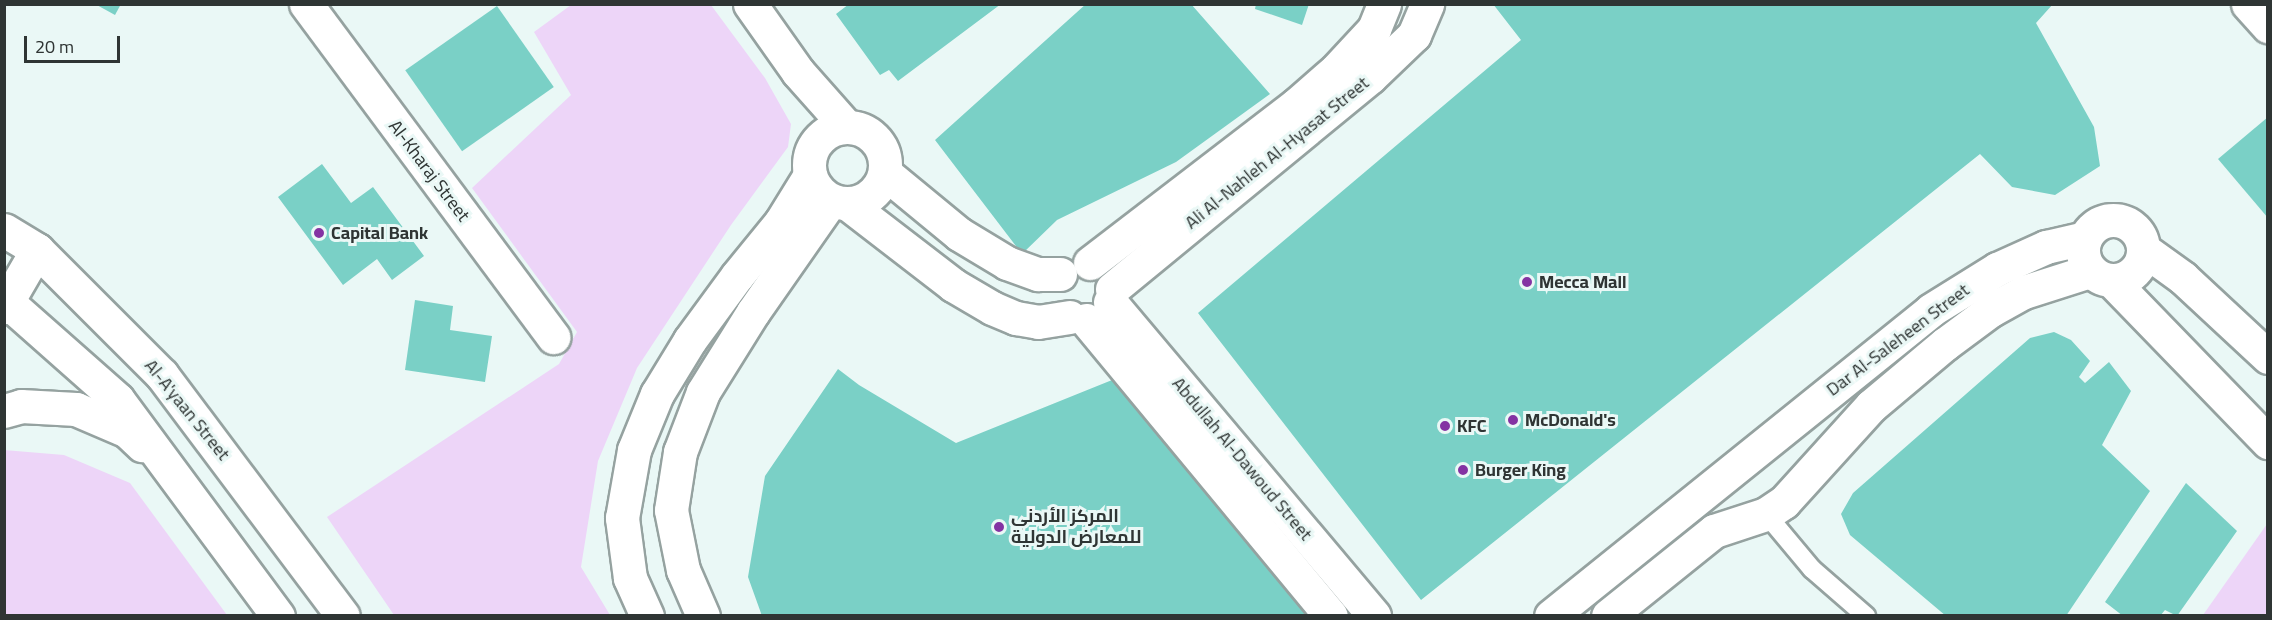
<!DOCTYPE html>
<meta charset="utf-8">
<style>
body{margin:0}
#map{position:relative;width:2272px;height:620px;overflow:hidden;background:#eaf8f6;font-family:Georgia,Cairo,serif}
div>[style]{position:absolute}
.green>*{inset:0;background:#edd5f8}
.building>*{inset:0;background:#7ad0c6;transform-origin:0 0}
.roads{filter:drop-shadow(2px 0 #95a2a0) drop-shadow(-2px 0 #95a2a0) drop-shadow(0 2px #95a2a0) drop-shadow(0 -2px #95a2a0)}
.lane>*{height:18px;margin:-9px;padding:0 9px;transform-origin:9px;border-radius:9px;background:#fff}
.street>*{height:33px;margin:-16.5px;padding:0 16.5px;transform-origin:16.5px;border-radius:16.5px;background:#fff}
.street>.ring{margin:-16.5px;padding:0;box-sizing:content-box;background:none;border:33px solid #fff;border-radius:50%}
.secondary>*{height:33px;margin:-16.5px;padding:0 16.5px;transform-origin:16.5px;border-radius:16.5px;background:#fff}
.dots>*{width:16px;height:16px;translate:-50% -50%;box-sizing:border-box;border:3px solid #eaf8f6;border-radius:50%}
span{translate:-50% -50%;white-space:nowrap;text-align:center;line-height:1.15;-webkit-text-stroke:6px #eaf8f6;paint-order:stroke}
.street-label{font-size:18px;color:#2f3534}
.poi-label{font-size:18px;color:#2f3534;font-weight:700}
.left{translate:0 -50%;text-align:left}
.frame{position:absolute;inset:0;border:6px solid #2f3534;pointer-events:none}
.scale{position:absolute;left:24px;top:36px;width:96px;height:27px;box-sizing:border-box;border:3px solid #2f3534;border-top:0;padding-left:8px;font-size:18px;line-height:21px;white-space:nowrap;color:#2f3534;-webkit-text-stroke:4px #eaf8f6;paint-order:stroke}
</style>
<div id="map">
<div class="green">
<div style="clip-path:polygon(571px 5px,711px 5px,765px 78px,791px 124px,788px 147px,731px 225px,637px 368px,598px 461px,581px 567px,610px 615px,394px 615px,327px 517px,559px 364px,577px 332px,472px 188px,571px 95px,534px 32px)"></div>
<div style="clip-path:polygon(4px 450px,64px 455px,130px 483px,227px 615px,5px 615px)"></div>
<div style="clip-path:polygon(2267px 524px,2267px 615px,2203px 615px)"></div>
</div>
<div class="building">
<div style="clip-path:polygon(95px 4px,121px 4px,115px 15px)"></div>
<div style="clip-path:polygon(849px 4px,1001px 4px,898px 81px,889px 70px,880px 75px,836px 14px)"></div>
<div style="clip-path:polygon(1086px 4px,1191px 4px,1270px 94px,1176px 162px,1057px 220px,1022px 254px,935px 140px)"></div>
<div style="clip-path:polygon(1256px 4px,1309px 4px,1302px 25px,1255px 9px)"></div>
<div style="clip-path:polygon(1493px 4px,2053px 4px,2036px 23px,2094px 127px,2100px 166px,2055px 195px,2012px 187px,1980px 154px,1421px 600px,1198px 313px,1521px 40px)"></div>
<div style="left:497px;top:6px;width:99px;height:112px;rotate:55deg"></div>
<div style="clip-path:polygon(2268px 117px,2268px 218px,2218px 159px)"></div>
<div style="clip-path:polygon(322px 164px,351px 203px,373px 187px,424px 256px,392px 280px,377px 259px,343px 285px,278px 197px)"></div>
<div style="clip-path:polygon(415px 300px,453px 306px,450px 330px,492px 336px,485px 382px,405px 370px)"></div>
<div style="clip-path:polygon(2054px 332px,2071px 340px,2090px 361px,2079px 377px,2085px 383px,2109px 362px,2131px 391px,2102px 445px,2150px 491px,2066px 616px,1946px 616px,1850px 535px,1841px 514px,1853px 493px,2030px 338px)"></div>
<div style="clip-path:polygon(838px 369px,859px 385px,956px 443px,1122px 376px,1311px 616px,762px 616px,748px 577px,765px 476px)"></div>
<div style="clip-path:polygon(2186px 483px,2237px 531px,2177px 616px,2165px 610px,2160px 616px,2123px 616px,2105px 602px)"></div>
</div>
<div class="roads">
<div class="lane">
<div style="left:1766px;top:514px;width:72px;rotate:50.1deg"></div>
<div style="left:1812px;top:569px;width:72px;rotate:41deg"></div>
</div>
<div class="street">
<div style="left:306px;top:4px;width:415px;rotate:53.4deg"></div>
<div style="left:750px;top:4px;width:83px;rotate:54.8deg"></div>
<div style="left:798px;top:72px;width:72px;rotate:48.4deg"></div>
<div style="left:2248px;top:4px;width:30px;rotate:48deg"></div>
<div class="ring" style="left:809px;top:127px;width:43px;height:43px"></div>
<div style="left:885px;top:173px;width:96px;rotate:39.5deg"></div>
<div style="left:959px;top:234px;width:56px;rotate:31.1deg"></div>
<div style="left:1007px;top:263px;width:33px;rotate:20deg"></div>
<div style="left:1038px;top:274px;width:22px"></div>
<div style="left:848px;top:204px;width:133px;rotate:37.6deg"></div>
<div style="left:953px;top:285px;width:45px;rotate:30.5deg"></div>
<div style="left:992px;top:308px;width:26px;rotate:23deg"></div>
<div style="left:1016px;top:318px;width:22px;rotate:10deg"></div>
<div style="left:1038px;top:322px;width:32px;rotate:-9deg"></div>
<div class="ring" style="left:2083px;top:220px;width:27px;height:27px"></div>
<div style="left:2143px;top:249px;width:49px;rotate:35.9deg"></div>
<div style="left:2183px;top:278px;width:116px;rotate:42.9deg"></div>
<div style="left:1090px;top:263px;width:260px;rotate:-37.5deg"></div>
<div style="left:1296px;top:105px;width:53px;rotate:-41.2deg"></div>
<div style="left:1336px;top:70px;width:56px;rotate:-47.2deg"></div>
<div style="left:1374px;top:29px;width:27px;rotate:-68deg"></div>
<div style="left:2111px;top:280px;width:226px;rotate:45.9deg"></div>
<div style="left:1112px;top:289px;width:334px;rotate:-39.4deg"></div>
<div style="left:1370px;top:77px;width:61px;rotate:-43.7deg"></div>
<div style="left:1414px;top:35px;width:34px;rotate:-67deg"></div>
<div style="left:1110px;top:302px;width:410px;rotate:49.9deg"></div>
<div style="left:4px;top:307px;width:66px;rotate:-59.9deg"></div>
<div style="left:1086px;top:320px;width:384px;rotate:50.4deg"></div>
<div style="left:647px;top:616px;width:42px;rotate:-114.1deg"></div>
<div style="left:630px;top:578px;width:61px;rotate:-97.6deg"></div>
<div style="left:622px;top:518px;width:69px;rotate:-80deg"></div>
<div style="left:634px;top:450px;width:61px;rotate:-67.7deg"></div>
<div style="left:657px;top:394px;width:63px;rotate:-58.6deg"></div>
<div style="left:690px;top:340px;width:79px;rotate:-53.7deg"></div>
<div style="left:737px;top:276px;width:70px;rotate:-50.8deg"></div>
<div style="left:781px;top:222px;width:55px;rotate:-58.3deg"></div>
<div style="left:703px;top:616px;width:50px;rotate:-113.5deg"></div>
<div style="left:683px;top:570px;width:61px;rotate:-101.3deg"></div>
<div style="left:671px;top:510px;width:59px;rotate:-81.2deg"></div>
<div style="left:680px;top:452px;width:64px;rotate:-69deg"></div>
<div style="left:703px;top:392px;width:94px;rotate:-58deg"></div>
<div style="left:753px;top:312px;width:136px;rotate:-55.1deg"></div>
<div style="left:1551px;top:616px;width:488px;rotate:-38.8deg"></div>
<div style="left:1931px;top:310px;width:78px;rotate:-31.8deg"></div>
<div style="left:1997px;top:269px;width:54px;rotate:-24.2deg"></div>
<div style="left:2046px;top:247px;width:40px;rotate:-13deg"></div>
<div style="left:1608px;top:616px;width:136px;rotate:-38.7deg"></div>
<div style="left:1714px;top:531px;width:55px;rotate:-18.1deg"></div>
<div style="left:1766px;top:514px;width:22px;rotate:-34deg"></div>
<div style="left:1784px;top:502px;width:130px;rotate:-47.8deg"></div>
<div style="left:1871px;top:406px;width:97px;rotate:-40deg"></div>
<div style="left:1945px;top:344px;width:57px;rotate:-36.5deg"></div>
<div style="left:1991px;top:310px;width:38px;rotate:-29deg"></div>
<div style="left:2024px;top:292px;width:69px;rotate:-17.7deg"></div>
</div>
<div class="secondary">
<div style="left:4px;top:230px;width:39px;rotate:31deg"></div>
<div style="left:37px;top:250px;width:177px;rotate:45deg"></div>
<div style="left:162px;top:375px;width:301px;rotate:53.1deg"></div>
<div style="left:4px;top:299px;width:152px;rotate:41.5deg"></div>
<div style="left:118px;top:400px;width:269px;rotate:53.5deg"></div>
<div style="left:4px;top:411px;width:18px;rotate:-16deg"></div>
<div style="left:21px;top:406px;width:55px;rotate:3.1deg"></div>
<div style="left:76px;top:409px;width:56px;rotate:23.3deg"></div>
<div style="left:127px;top:431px;width:21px;rotate:43deg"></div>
</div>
</div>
<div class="dots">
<div style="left:319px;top:233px;background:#8433a3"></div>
<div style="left:1527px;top:282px;background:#8433a3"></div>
<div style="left:1513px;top:420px;background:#8433a3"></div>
<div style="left:1445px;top:426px;background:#8433a3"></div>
<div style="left:1463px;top:470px;background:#8433a3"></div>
<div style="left:999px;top:527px;background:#8433a3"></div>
</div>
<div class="street-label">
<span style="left:1277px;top:153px;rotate:-39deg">Ali Al-Nahleh Al-Hyasat Street</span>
<span style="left:429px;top:171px;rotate:53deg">Al-Kharaj Street</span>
<span style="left:1898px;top:340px;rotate:-37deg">Dar Al-Saleheen Street</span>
<span style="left:187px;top:410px;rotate:51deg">Al-A'yaan Street</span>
<span style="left:1242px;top:459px;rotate:50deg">Abdullah Al-Dawoud Street</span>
</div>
<div class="poi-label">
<span class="left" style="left:331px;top:233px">Capital Bank</span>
<span class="left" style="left:1539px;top:282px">Mecca Mall</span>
<span class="left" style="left:1525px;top:420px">McDonald's</span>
<span class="left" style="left:1457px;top:426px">KFC</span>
<span class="left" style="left:1475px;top:470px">Burger King</span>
<span class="left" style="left:1011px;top:527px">المركز الأردني<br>للمعارض الدولية</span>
</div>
<div class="frame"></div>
<div class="scale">20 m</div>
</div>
